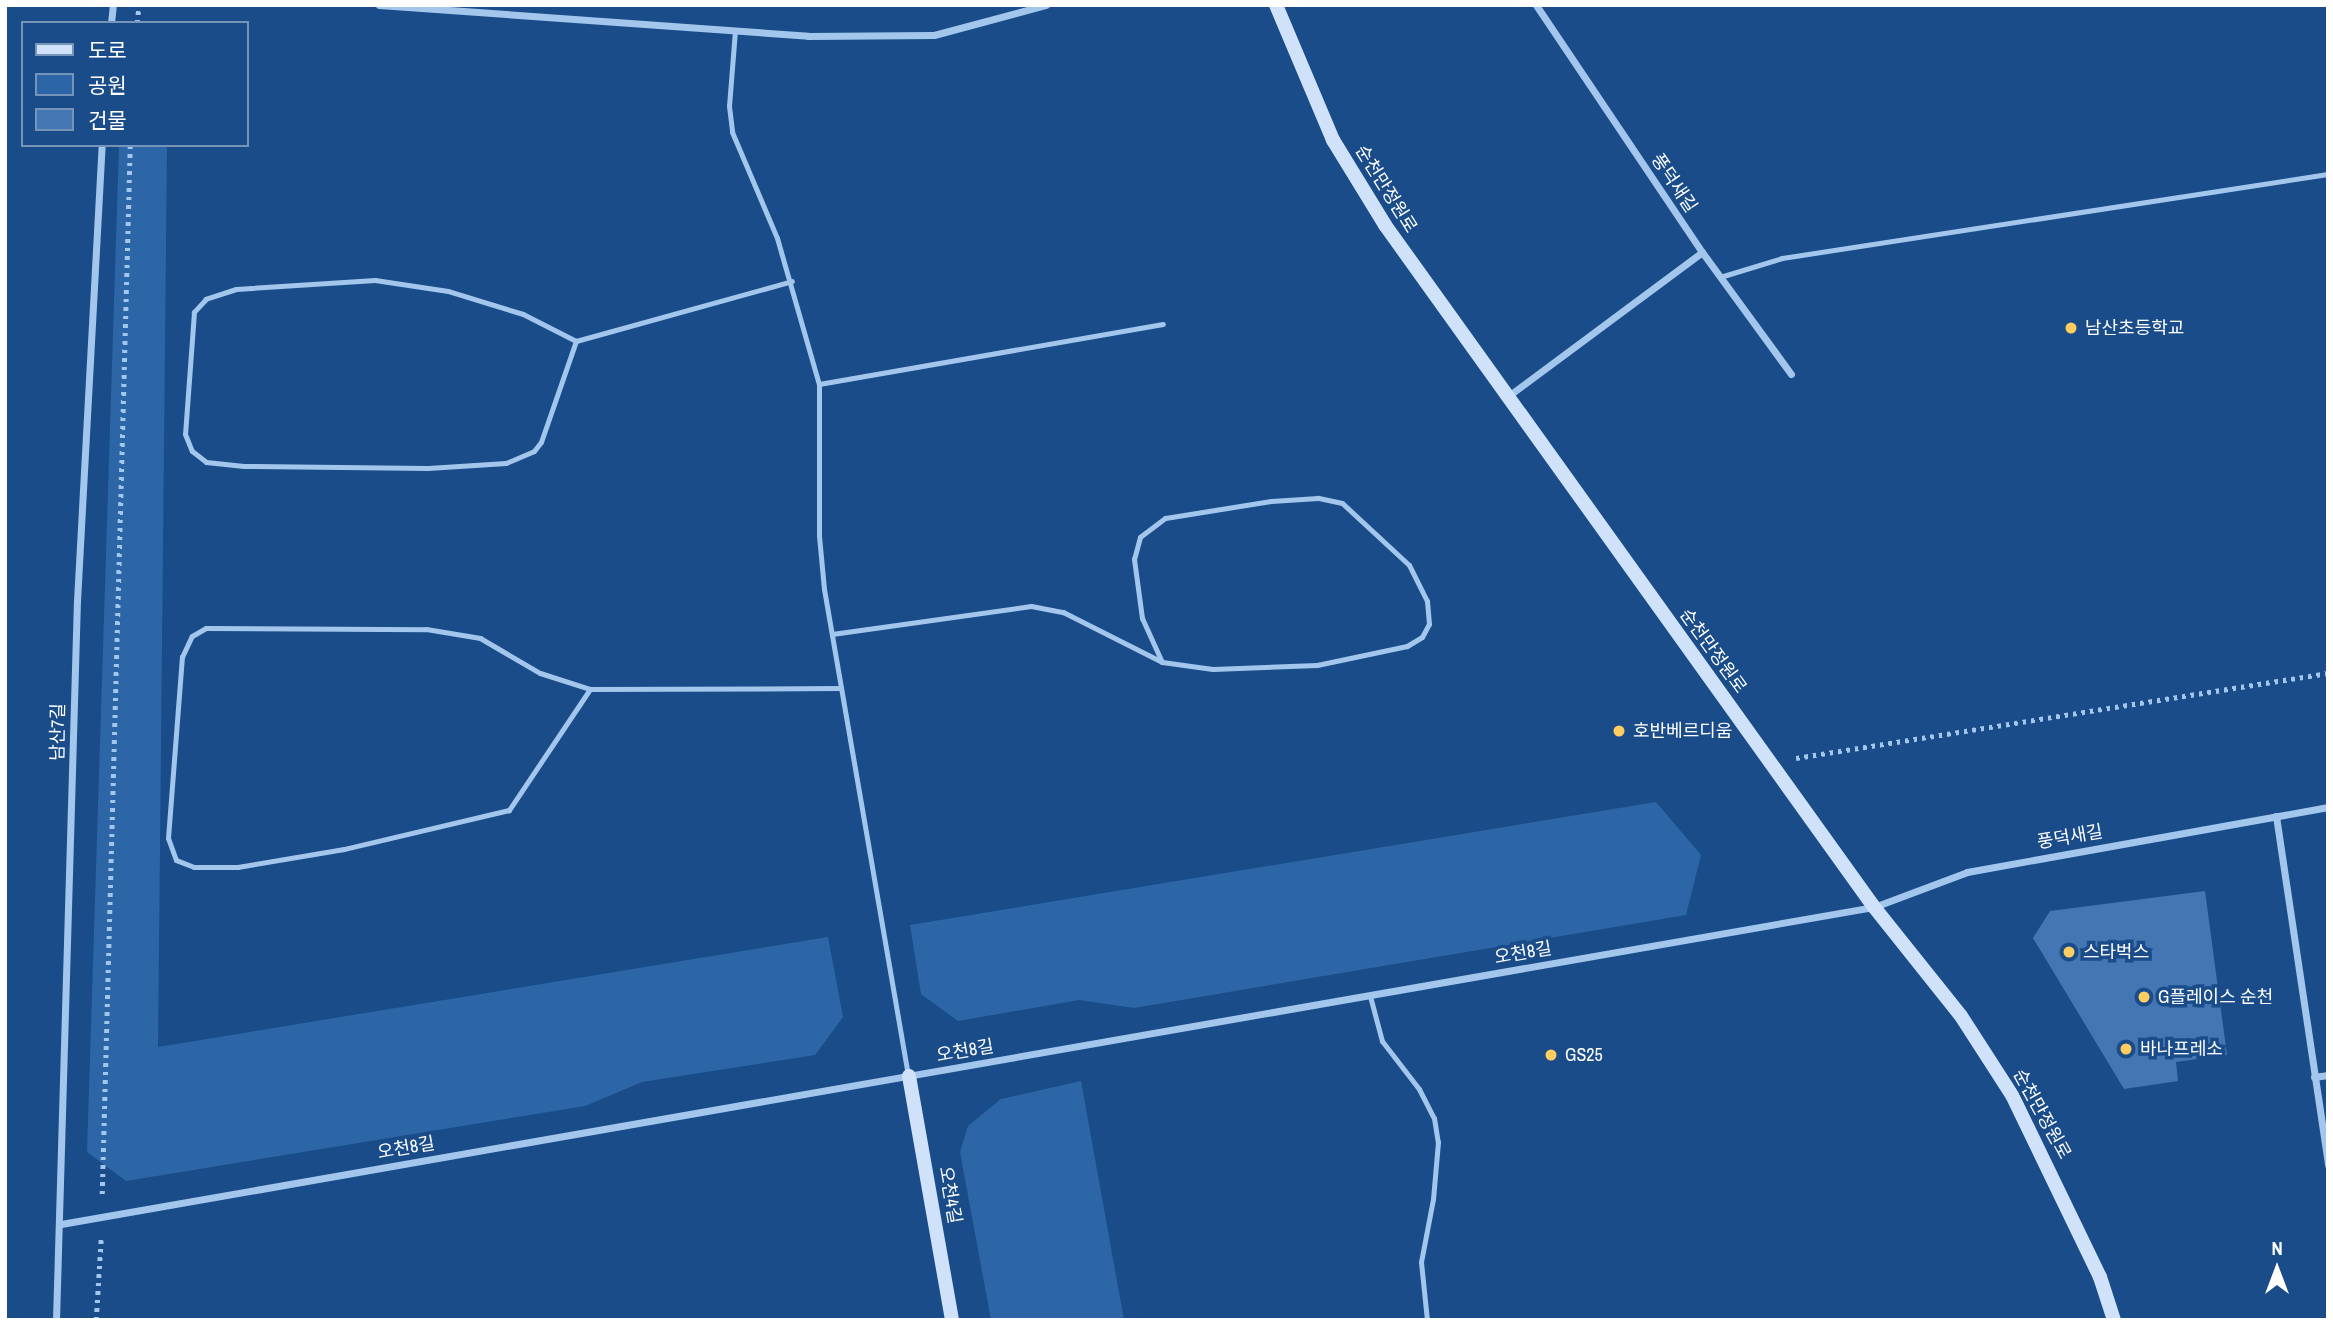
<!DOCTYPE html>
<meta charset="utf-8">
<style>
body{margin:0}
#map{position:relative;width:2333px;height:1325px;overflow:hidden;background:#1a4c89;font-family:"Archivo Narrow","Noto Sans KR",sans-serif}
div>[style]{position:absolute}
.green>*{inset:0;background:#2d66a7}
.building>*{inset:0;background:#4376b2}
.path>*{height:4.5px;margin-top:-2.25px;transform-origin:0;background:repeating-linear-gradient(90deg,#a3c6ed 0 3.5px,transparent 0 8.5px)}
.lane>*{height:5px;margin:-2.5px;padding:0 2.5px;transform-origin:2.5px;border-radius:2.5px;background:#a3c6ed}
.street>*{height:7px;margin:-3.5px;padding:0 3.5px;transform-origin:3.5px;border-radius:3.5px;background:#a3c6ed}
.secondary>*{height:14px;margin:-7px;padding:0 7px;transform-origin:7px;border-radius:7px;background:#d0e2f9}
.dots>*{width:19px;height:19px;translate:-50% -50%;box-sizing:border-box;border:4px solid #1a4c89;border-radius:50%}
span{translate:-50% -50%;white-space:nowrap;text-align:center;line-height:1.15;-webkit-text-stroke:7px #1a4c89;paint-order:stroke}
.street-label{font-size:18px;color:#fff}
.poi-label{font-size:18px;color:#fff}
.left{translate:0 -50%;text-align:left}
.frame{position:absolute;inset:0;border:7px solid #fff;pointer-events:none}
.legend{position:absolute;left:21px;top:21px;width:228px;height:126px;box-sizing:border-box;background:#1a4c89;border:2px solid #7694b8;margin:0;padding:9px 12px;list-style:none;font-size:21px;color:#fff}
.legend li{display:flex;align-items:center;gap:14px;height:35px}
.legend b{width:35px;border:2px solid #7694b8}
.north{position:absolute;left:2242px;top:1234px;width:70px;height:70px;-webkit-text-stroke:5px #1a4c89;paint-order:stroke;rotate:0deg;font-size:19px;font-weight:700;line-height:28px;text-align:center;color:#fff}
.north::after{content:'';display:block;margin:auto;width:24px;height:32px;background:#fff;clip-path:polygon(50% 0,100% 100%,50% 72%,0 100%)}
</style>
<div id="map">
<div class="green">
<div style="clip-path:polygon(119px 145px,167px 145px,158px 1047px,828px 937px,843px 1017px,815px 1055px,642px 1082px,585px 1106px,126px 1181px,87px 1152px)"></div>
<div style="clip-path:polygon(1656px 802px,1701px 855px,1686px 915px,1134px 1008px,1079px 1000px,958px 1021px,921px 994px,910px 925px)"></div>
<div style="clip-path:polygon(1081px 1081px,1124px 1320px,991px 1320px,960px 1152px,968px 1126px,1001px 1099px)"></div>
</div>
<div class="building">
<div style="clip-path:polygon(2205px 891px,2227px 1055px,2176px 1062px,2178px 1081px,2124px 1089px,2033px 938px,2050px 911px)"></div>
</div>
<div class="path">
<div style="left:137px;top:23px;width:18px;rotate:-84deg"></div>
<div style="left:1796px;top:758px;width:539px;rotate:-9.08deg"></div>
<div style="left:102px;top:1194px;width:1049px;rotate:-88.47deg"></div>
<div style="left:96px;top:1320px;width:82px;rotate:-86.5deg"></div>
</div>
<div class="lane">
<div style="left:735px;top:30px;width:76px;rotate:94.5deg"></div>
<div style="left:729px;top:106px;width:26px;rotate:83deg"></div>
<div style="left:732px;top:132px;width:115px;rotate:67deg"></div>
<div style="left:777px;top:238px;width:152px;rotate:74deg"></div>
<div style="left:819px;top:384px;width:152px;rotate:90deg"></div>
<div style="left:819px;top:536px;width:53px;rotate:84.6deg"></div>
<div style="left:824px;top:589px;width:491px;rotate:80.2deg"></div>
<div style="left:1720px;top:277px;width:65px;rotate:-17deg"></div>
<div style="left:1782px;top:258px;width:552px;rotate:-8.75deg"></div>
<div style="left:576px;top:341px;width:59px;rotate:-153deg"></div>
<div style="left:523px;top:314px;width:78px;rotate:-163deg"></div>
<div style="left:448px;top:291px;width:74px;rotate:-171.4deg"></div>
<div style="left:375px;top:280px;width:139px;rotate:176.3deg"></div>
<div style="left:236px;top:289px;width:32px;rotate:162deg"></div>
<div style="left:206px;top:299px;width:18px;rotate:133deg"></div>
<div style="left:194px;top:312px;width:122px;rotate:94.2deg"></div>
<div style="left:185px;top:434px;width:18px;rotate:68deg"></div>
<div style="left:192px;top:451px;width:18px;rotate:38deg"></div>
<div style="left:206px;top:462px;width:38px;rotate:6deg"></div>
<div style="left:244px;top:466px;width:184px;rotate:0.6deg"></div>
<div style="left:428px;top:468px;width:78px;rotate:-3.7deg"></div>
<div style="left:506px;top:463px;width:30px;rotate:-23deg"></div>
<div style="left:534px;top:451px;width:11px;rotate:-52deg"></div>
<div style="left:541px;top:442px;width:107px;rotate:-70.9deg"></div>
<div style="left:576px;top:341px;width:224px;rotate:-15.5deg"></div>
<div style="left:819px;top:384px;width:349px;rotate:-9.9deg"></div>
<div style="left:832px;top:634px;width:201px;rotate:-8deg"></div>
<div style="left:1031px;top:606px;width:33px;rotate:11deg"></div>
<div style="left:1063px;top:612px;width:111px;rotate:26.8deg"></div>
<div style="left:1162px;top:662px;width:51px;rotate:7.8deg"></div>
<div style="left:1213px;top:669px;width:104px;rotate:-2.2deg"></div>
<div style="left:1317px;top:665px;width:92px;rotate:-11.9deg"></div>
<div style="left:1407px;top:646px;width:17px;rotate:-31deg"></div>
<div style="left:1422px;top:637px;width:15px;rotate:-62deg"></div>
<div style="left:1429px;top:624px;width:23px;rotate:-95deg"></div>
<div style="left:1427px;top:601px;width:40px;rotate:-116.6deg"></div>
<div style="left:1409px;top:565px;width:91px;rotate:-137.2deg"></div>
<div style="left:1342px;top:503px;width:25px;rotate:-168deg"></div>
<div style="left:1318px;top:498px;width:47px;rotate:176.3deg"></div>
<div style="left:1271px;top:501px;width:107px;rotate:170.9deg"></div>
<div style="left:1165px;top:518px;width:31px;rotate:143deg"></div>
<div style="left:1140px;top:537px;width:23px;rotate:105deg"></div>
<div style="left:1134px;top:559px;width:60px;rotate:82.3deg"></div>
<div style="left:1142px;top:618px;width:48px;rotate:65.6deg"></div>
<div style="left:590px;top:689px;width:146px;rotate:123.8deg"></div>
<div style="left:509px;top:810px;width:170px;rotate:166.7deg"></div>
<div style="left:344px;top:849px;width:108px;rotate:170.4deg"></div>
<div style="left:238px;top:867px;width:44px;rotate:180deg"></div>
<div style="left:194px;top:867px;width:19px;rotate:-159deg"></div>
<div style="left:176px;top:860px;width:23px;rotate:-110deg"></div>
<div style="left:168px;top:838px;width:182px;rotate:-85.6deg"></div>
<div style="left:182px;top:657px;width:23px;rotate:-65deg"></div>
<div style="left:192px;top:636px;width:16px;rotate:-30deg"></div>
<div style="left:206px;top:628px;width:220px;rotate:0.3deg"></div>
<div style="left:426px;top:629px;width:55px;rotate:9.5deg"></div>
<div style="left:480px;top:638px;width:69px;rotate:30.3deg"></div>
<div style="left:540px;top:673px;width:52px;rotate:17.7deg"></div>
<div style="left:590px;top:689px;width:251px;rotate:-0.2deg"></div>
<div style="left:1370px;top:996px;width:47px;rotate:75.1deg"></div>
<div style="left:1382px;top:1041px;width:61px;rotate:52.4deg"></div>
<div style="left:1419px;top:1089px;width:33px;rotate:63deg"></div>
<div style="left:1434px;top:1118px;width:24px;rotate:81deg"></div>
<div style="left:1438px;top:1142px;width:57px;rotate:95deg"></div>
<div style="left:1433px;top:1199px;width:64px;rotate:100.8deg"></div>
<div style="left:1421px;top:1262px;width:58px;rotate:84.1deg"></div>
</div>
<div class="street">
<div style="left:379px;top:5px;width:430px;rotate:4.1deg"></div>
<div style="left:808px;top:36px;width:126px;rotate:-0.5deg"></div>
<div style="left:934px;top:35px;width:116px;rotate:-15deg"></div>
<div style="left:1536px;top:5px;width:298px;rotate:56.1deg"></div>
<div style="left:1702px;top:252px;width:151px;rotate:53.9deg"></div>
<div style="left:111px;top:23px;width:18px;rotate:-84deg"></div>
<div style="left:1507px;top:397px;width:243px;rotate:-36.6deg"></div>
<div style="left:2276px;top:816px;width:353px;rotate:81.5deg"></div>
<div style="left:2314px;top:1077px;width:14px;rotate:-8deg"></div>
<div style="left:61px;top:1224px;width:1841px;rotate:-9.92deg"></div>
<div style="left:1874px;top:907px;width:99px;rotate:-20.6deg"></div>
<div style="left:1967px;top:872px;width:367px;rotate:-10.2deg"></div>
<div style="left:56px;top:1320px;width:719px;rotate:-88.33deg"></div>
<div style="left:77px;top:601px;width:457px;rotate:-86.9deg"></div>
</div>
<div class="secondary">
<div style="left:1276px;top:5px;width:147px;rotate:67.1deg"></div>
<div style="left:1333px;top:140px;width:100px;rotate:58.5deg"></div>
<div style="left:1385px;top:225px;width:839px;rotate:54.36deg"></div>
<div style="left:1874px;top:907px;width:139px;rotate:51.4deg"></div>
<div style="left:1961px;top:1016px;width:94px;rotate:57.2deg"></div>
<div style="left:2012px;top:1095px;width:202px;rotate:64.2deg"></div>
<div style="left:2100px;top:1277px;width:45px;rotate:72deg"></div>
<div style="left:909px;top:1076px;width:248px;rotate:80deg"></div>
</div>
<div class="dots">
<div style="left:2071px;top:328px;background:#ffce5f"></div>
<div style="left:1619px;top:731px;background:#ffce5f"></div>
<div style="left:2069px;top:952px;background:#ffce5f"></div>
<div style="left:2144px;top:997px;background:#ffce5f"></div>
<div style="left:2126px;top:1049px;background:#ffce5f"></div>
<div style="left:1551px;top:1055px;background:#ffce5f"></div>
</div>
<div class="street-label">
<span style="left:1674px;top:183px;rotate:56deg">풍덕새길</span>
<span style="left:1386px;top:189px;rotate:58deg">순천만정원로</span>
<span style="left:1713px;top:651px;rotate:54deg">순천만정원로</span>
<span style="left:58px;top:732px;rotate:-89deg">남산7길</span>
<span style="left:2070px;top:837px;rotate:-10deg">풍덕새길</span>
<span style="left:1523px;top:953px;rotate:-10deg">오천8길</span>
<span style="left:965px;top:1051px;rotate:-10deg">오천8길</span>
<span style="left:2042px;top:1114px;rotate:61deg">순천만정원로</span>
<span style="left:406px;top:1148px;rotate:-10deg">오천8길</span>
<span style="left:950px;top:1195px;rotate:80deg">오천4길</span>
</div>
<div class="poi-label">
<span class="left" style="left:2085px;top:328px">남산초등학교</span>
<span class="left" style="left:1633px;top:731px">호반베르디움</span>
<span class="left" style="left:2083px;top:952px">스타벅스</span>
<span class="left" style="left:2158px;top:997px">G플레이스 순천</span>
<span class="left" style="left:2140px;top:1049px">바나프레소</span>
<span class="left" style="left:1565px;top:1055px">GS25</span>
</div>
<div class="frame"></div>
<ul class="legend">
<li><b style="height:9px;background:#d0e2f9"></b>도로</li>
<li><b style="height:19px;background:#2d66a7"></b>공원</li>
<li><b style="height:19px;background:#4376b2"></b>건물</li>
</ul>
<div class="north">N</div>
</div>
